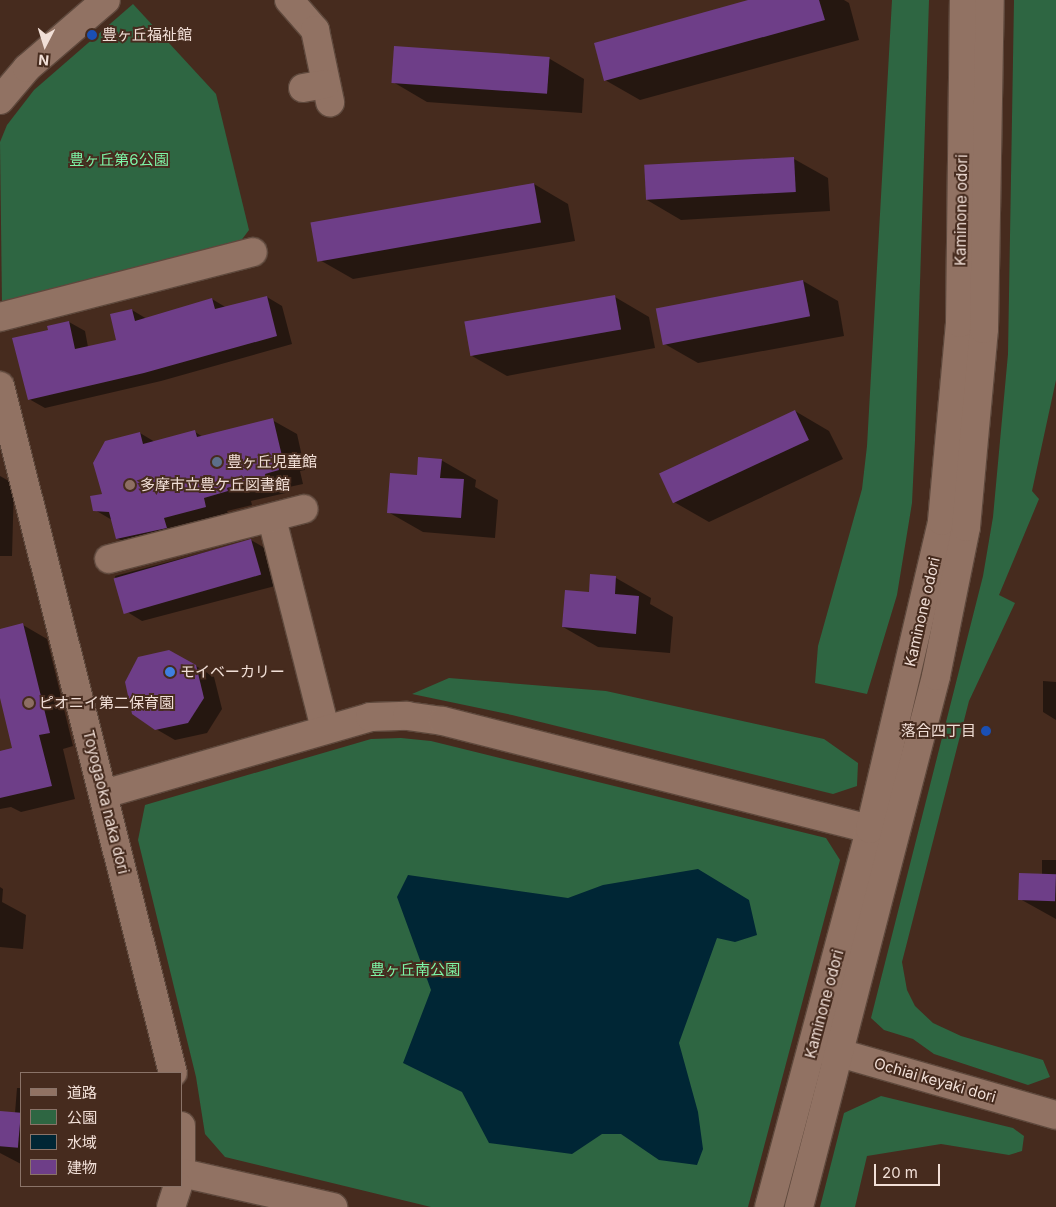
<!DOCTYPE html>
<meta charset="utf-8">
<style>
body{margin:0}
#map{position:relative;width:1056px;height:1207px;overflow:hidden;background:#462b1e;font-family:Inter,"Noto Sans JP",sans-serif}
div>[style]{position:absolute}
.green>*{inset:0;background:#2e6642}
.water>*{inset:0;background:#002635}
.shadow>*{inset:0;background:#0007}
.building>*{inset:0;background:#6e3e88;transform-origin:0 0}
.roads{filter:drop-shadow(1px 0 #5e483c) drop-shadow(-1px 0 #5e483c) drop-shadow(0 1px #5e483c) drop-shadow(0 -1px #5e483c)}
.minor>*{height:28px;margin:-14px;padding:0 14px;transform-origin:14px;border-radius:14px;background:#917263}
.dots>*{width:14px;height:14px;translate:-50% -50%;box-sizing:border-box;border:2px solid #462b1e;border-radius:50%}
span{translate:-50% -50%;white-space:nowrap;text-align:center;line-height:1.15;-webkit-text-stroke:4px #462b1e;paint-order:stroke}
.poi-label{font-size:15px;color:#f1dfd7}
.left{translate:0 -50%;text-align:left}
.right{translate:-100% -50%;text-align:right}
.park-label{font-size:15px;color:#7df5a7}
.street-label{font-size:15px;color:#f1dfd7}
.legend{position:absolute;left:20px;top:1072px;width:162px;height:115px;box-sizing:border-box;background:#462b1e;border:1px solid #8a7368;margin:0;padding:6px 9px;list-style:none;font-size:15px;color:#f1dfd7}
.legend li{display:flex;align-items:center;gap:10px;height:25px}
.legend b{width:25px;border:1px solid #8a7368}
.north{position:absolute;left:20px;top:20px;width:50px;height:50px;-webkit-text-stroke:4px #462b1e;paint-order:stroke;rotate:185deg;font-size:14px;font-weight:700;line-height:20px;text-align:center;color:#f1dfd7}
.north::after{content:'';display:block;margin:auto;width:18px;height:22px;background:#f1dfd7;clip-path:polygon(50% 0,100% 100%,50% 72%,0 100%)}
.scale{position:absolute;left:874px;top:1164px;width:66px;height:22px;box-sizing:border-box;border:2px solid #f1dfd7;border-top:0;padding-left:6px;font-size:15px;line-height:18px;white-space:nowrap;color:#f1dfd7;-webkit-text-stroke:4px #462b1e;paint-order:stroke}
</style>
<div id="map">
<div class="green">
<div style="clip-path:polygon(892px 0,929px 0,915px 440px,912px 503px,897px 595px,867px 694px,815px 683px,818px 646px,862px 489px,867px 446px)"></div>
<div style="clip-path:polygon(1014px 0,1056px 0,1056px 380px,1032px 491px,1039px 499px,999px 595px,1015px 603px,969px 701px,902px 962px,907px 990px,915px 1006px,933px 1023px,961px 1036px,1043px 1060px,1050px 1077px,1028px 1085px,934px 1054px,913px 1039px,884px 1030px,871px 1018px,983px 576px,993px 517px,1008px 354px)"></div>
<div style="clip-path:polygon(133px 4px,216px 94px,249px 230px,240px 242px,2px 304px,0 142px,7px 125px,34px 90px)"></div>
<div style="clip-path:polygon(449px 678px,606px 691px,824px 739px,858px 763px,857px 786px,833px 794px,512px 715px,412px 694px)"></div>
<div style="clip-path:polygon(401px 738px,431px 741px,826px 838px,840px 860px,748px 1207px,431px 1207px,225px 1157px,205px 1134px,196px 1077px,138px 840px,145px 805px,371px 739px)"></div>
<div style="clip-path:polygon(881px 1096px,1013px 1128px,1024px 1136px,1022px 1151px,1009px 1155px,941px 1144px,867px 1156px,855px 1207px,820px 1207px,844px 1113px)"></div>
</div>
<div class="water">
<div style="clip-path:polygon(698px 869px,749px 900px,757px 935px,735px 942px,717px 938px,679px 1043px,698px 1112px,703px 1149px,697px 1165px,659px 1160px,621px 1134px,602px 1134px,572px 1154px,489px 1143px,462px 1092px,403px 1063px,431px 990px,397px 897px,408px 875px,568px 898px,603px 885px)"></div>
</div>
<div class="shadow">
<div style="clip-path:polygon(752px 0,844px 0,849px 3px,859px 40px,640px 100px,605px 80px)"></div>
<div style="clip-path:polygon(550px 59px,584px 79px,582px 113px,427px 102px,393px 82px)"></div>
<div style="clip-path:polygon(794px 159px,828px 178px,830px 211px,681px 220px,647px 200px)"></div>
<div style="clip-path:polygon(534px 184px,568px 204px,575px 241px,353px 279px,318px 259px)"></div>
<div style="clip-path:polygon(803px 281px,838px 301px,844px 336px,698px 363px,663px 343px)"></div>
<div style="clip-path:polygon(267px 297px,282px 306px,292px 344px,161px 381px,45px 408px,29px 399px,50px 331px,69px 322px,85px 331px,88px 347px,117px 341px,132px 310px,147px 319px,212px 299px,227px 308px)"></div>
<div style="clip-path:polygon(615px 297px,649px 317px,655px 348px,507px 376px,472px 356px)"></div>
<div style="clip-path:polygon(795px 411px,829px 431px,843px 459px,709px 522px,674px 502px)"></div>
<div style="clip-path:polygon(272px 420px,297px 434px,305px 470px,300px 471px,303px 484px,289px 487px,290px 492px,251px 501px,252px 505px,227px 511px,230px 520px,141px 552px,117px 538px,112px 520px,95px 510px,140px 433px,155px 442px,195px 432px,203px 437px)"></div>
<div style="clip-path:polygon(441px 460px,476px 480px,475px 487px,498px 500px,495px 538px,423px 532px,388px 512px,418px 477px)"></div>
<div style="clip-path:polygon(0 476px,14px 484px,12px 556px,0 556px)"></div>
<div style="clip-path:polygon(251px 540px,270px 551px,279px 585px,142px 621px,124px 610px,115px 576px)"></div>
<div style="clip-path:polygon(591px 575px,616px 578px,651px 598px,650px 604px,673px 617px,670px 653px,598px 647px,563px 627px,590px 593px)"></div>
<div style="clip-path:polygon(23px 625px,47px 639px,73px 746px,63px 749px,75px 799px,21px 812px,11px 807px,0 809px,0 753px,14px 749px,0 692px,0 630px)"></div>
<div style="clip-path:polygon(196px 666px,214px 677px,222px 709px,207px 733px,175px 740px,156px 729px)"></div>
<div style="clip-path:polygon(1043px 681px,1056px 682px,1056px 720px,1043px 712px)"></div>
<div style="clip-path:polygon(1042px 860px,1056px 860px,1056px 919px,1020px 899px,1042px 875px)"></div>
<div style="clip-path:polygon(0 887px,3px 889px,2px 902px,26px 915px,23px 949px,0 947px)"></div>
<div style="clip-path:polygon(17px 1088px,21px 1088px,21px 1164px,0 1153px,0 1112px,15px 1113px)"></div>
</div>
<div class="building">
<div style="clip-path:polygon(748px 0,819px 0,825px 20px,604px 81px,594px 43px)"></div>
<div style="left:394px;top:46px;width:156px;height:37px;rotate:4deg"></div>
<div style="left:794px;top:157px;width:35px;height:150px;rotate:87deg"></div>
<div style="left:534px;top:183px;width:40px;height:227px;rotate:80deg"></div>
<div style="left:803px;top:280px;width:37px;height:150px;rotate:79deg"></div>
<div style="left:615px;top:295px;width:35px;height:153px;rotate:80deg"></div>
<div style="clip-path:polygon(267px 296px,277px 336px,144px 373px,28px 400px,12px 338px,48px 330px,47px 326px,69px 321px,75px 349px,116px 340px,110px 314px,132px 309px,135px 321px,212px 298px,215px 309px)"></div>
<div style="left:795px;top:410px;width:33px;height:150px;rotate:65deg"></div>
<div style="clip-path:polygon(273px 418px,282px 456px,276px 458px,279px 470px,265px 474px,266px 478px,227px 488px,228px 491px,204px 498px,206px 507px,164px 518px,167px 528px,116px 539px,109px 512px,93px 511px,90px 496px,102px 494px,93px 463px,105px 441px,140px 432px,143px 444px,195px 430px,197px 437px)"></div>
<div style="clip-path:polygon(418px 457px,442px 459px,440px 478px,464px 479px,461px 518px,387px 513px,390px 473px,417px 475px)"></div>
<div style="left:251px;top:539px;width:37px;height:143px;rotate:74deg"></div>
<div style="clip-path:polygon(590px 574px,616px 576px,615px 594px,639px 596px,636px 634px,562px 627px,565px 590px,589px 592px)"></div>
<div style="clip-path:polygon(23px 623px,50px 733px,39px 735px,52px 786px,0 798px,0 751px,12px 748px,0 698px,0 629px)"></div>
<div style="clip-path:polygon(169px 650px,196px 665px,204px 698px,188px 723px,155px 730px,132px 714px,125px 682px,138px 657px)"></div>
<div style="left:1019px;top:873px;width:37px;height:27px;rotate:2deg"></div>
<div style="left:0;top:1111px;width:21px;height:35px;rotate:5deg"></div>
</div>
<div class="roads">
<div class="minor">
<div style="left:289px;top:0;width:40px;rotate:49deg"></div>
<div style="left:315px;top:30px;width:74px;rotate:78.2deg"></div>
<div style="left:303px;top:88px;width:23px;rotate:-10deg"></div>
<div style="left:0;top:100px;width:42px;rotate:-49.8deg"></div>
<div style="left:27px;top:68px;width:104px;rotate:-40.7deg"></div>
<div style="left:0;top:317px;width:261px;rotate:-14.4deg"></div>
<div style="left:0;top:386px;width:708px;rotate:75.87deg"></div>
<div style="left:272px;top:519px;width:217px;rotate:75.8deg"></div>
<div style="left:109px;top:559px;width:201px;rotate:-14.4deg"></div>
<div style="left:104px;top:794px;width:277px;rotate:-16.1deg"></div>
<div style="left:370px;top:717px;width:37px;rotate:-2deg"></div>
<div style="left:407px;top:716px;width:36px;rotate:8deg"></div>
<div style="left:443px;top:721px;width:458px;rotate:14.2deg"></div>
<div style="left:822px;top:1048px;width:243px;rotate:16deg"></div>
<div style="left:181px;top:1126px;width:49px;rotate:90deg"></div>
<div style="left:182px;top:1173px;width:155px;rotate:12.7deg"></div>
<div style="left:171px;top:1207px;width:22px;rotate:-72deg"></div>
<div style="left:769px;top:1207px;width:391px;rotate:-75deg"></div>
<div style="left:870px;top:829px;width:316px;rotate:-76.8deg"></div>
<div style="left:942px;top:521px;width:199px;rotate:-84.8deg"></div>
<div style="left:960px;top:323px;width:323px;rotate:-89.3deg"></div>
<div style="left:799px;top:1207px;width:548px;rotate:-75.53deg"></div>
<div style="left:936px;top:676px;width:152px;rotate:-78.6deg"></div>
<div style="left:966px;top:527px;width:199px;rotate:-84.8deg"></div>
<div style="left:984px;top:329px;width:329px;rotate:-89deg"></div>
</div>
</div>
<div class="dots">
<div style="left:92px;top:35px;background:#1a4fb4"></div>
<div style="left:217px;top:462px;background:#5c6f8a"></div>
<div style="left:130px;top:485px;background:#8d6e63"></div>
<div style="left:170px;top:672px;background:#3f7fe0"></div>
<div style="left:29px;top:703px;background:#8d6e63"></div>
<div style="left:986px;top:731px;background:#1a4fb4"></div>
</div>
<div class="poi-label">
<span class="left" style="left:102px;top:35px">豊ヶ丘福祉館</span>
<span class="left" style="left:227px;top:462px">豊ヶ丘児童館</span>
<span class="left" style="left:140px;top:485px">多摩市立豊ケ丘図書館</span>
<span class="left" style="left:180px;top:672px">モイベーカリー</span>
<span class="left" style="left:39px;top:703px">ピオニイ第二保育園</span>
<span class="right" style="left:976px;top:731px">落合四丁目</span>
</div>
<div class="park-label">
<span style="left:119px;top:160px">豊ヶ丘第6公園</span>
<span style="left:415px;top:970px">豊ヶ丘南公園</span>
</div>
<div class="street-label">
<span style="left:961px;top:210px;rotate:-89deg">Kaminone odori</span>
<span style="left:922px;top:612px;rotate:-77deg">Kaminone odori</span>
<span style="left:106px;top:802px;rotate:76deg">Toyogaoka naka dori</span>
<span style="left:824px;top:1004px;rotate:-75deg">Kaminone odori</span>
<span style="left:935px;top:1080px;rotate:16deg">Ochiai keyaki dori</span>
</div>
<ul class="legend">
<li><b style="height:6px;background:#917263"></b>道路</li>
<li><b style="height:14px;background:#2e6642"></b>公園</li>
<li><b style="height:14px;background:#002635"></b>水域</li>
<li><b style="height:14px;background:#6e3e88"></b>建物</li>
</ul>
<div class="north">N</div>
<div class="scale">20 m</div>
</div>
